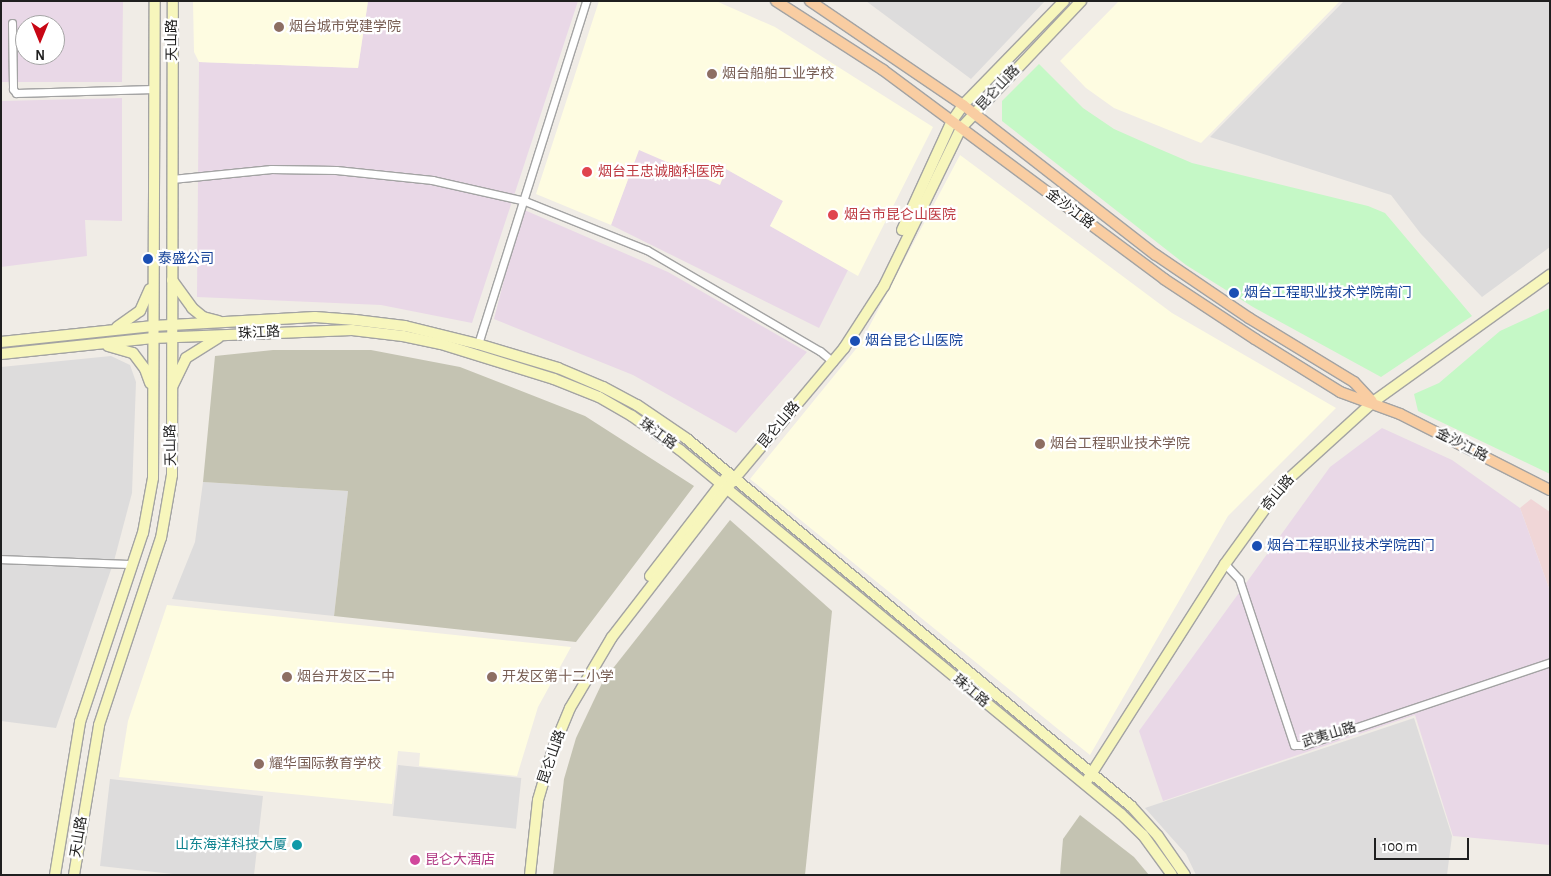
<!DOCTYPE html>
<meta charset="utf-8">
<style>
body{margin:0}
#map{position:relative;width:1551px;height:876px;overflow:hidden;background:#f0ece6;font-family:"Alegreya Sans","Noto Sans SC",sans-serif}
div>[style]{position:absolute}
.residential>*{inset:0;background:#dddcdc;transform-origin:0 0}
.commercial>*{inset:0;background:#f0d6d7}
.industrial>*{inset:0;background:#e9d8e7}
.education>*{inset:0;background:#fefce1}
.construction>*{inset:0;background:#c4c3b2}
.park>*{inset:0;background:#c5f8c6}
.roads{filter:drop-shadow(1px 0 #a3a3a3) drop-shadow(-1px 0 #a3a3a3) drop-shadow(0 1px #a3a3a3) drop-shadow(0 -1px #a3a3a3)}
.street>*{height:7px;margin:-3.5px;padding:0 3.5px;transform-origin:3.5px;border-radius:3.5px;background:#fff}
.secondary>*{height:10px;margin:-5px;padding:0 5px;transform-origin:5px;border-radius:5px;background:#f7f6bc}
.primary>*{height:10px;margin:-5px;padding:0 5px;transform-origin:5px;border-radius:5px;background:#f9cda2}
.dots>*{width:14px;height:14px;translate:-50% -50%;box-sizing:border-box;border:2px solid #fff;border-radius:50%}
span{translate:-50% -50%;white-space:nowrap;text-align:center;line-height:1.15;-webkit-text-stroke:4.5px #fff;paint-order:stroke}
.education-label{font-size:14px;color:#785e54}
.left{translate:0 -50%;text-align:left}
.street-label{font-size:14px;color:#1f1f1f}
.health-label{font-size:14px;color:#be3a42}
.transit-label{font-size:14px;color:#164399}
.culture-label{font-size:14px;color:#0d838f}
.right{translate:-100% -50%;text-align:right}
.hotel-label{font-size:14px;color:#b23c85}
.frame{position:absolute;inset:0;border:2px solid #1f1f1f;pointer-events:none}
.north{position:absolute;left:15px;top:15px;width:50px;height:50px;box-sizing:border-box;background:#fff;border:1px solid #a5a5a5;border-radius:50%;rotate:180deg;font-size:14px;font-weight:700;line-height:20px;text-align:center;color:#1f1f1f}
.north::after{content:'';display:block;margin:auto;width:18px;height:22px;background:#c80715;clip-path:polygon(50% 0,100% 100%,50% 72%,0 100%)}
.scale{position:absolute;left:1374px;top:838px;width:95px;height:22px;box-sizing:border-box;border:2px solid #1f1f1f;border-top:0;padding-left:6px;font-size:15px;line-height:18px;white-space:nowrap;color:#1f1f1f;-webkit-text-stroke:4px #fff;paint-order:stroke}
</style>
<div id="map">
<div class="residential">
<div style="clip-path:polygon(866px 1px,1045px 1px,971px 79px)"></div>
<div style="clip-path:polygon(1344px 1px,1550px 1px,1550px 247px,1482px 297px,1421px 234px,1391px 195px,1210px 137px)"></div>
<div style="clip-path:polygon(111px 356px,130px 365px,136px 382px,132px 493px,114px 561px,56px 728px,1px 721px,1px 367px)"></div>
<div style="clip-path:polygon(203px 482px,348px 491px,334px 616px,172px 599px,195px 542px)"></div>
<div style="clip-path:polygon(1414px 718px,1452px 836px,1447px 875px,1196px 875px,1186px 854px,1145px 808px)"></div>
<div style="left:398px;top:765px;width:124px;height:51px;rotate:6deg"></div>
<div style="clip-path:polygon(110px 779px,263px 796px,254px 875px,182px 875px,100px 866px)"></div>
</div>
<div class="commercial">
<div style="clip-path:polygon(1531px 499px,1550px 512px,1550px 591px,1520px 508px)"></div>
</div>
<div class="industrial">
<div style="clip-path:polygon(evenodd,1px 1px,123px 1px,122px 82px,1px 82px,1px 1px,25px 25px,55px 25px,55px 55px,25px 55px,25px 25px)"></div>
<div style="clip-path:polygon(368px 1px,578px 1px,472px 323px,381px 305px,197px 297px,199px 62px,358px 68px)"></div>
<div style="clip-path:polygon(122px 98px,122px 221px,85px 220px,87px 256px,1px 267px,1px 101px)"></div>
<div style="clip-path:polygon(639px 149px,720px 184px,726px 169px,783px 201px,770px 226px,848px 270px,819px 328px,611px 225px)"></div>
<div style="clip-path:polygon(522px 209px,668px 272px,807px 352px,736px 433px,633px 375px,494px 319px)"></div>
<div style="clip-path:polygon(1382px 428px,1452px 460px,1520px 508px,1550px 591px,1550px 845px,1453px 836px,1415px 715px,1163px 801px,1139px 731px,1330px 467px)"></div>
</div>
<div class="education">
<div style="clip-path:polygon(193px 1px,368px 1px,358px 68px,199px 62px,194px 52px)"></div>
<div style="clip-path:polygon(599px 1px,716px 1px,775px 27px,933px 127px,858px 276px,770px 226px,783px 201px,726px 169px,720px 185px,639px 150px,611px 225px,536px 194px)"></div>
<div style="clip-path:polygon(1119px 1px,1340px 1px,1201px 143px,1114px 108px,1086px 88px,1060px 61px)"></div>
<div style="clip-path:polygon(960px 155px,1172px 313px,1336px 408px,1228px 516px,1090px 755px,750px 479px,860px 344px)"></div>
<div style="clip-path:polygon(167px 605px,436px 633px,571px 647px,538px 707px,517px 776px,419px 766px,420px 753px,398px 751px,392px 804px,119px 777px,128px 721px)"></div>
</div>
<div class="construction">
<div style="clip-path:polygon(273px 350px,371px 350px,460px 367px,585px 416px,694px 486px,576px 642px,334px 616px,348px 491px,203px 482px,215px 356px)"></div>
<div style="clip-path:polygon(730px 520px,832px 611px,805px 875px,553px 875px,564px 779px,576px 738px,603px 681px)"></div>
<div style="clip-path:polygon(1080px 815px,1134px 857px,1149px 875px,1060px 875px,1063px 839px)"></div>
</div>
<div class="park">
<div style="clip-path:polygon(1039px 64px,1083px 108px,1114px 129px,1157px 148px,1192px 163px,1368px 206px,1385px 213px,1472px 316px,1381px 377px,1253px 307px,1186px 265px,1002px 121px,1002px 101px)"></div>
<div style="clip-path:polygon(1550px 308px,1550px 474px,1418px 411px,1414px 394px,1439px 383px,1500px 331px)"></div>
</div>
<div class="roads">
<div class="street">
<div style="left:12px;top:23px;width:66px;rotate:89.1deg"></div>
<div style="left:13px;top:89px;width:5px;rotate:53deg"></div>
<div style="left:16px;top:93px;width:138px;rotate:-1.7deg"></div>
<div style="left:172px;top:179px;width:100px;rotate:-5.8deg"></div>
<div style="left:271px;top:169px;width:65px;rotate:0.9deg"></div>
<div style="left:336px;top:170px;width:97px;rotate:5.9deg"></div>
<div style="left:432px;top:180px;width:95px;rotate:12.7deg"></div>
<div style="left:525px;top:201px;width:131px;rotate:21.9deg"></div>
<div style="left:647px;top:250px;width:200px;rotate:30.3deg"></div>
<div style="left:820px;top:351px;width:17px;rotate:40deg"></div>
<div style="left:478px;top:344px;width:360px;rotate:-72.5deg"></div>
<div style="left:1px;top:559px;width:131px;rotate:2.2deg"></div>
<div style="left:1225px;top:564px;width:21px;rotate:47deg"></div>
<div style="left:1239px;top:579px;width:175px;rotate:71.7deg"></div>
<div style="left:1294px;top:745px;width:10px"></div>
<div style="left:1304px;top:745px;width:260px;rotate:-18.6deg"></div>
</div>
<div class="secondary">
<div style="left:902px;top:230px;width:120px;rotate:-65.4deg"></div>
<div style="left:952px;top:121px;width:19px;rotate:-55deg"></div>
<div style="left:963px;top:105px;width:145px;rotate:-45.8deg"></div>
<div style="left:172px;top:280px;width:34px;rotate:54deg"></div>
<div style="left:192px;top:308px;width:14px;rotate:39deg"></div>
<div style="left:203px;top:317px;width:16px;rotate:15deg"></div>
<div style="left:117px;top:327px;width:28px;rotate:-35deg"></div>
<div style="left:140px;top:311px;width:24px;rotate:-66deg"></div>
<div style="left:1px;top:342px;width:153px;rotate:-6deg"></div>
<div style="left:153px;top:326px;width:162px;rotate:-3.2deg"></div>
<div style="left:315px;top:317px;width:40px;rotate:4.3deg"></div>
<div style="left:355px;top:320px;width:50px;rotate:6.8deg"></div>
<div style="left:405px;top:326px;width:75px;rotate:13.9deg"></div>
<div style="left:478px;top:344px;width:84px;rotate:16.7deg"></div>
<div style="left:558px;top:368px;width:49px;rotate:22.9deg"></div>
<div style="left:603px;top:387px;width:38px;rotate:28deg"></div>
<div style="left:637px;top:405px;width:60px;rotate:34.2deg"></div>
<div style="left:687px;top:439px;width:576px;rotate:39.58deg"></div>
<div style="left:1131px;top:806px;width:40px;rotate:48deg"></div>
<div style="left:1158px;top:836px;width:47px;rotate:55.3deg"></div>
<div style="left:108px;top:346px;width:26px;rotate:16deg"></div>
<div style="left:133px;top:353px;width:20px;rotate:53deg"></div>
<div style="left:145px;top:369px;width:15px;rotate:70deg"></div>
<div style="left:1px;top:354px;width:153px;rotate:-6deg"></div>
<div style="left:153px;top:338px;width:199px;rotate:-2.3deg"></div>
<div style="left:352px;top:330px;width:51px;rotate:6.7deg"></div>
<div style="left:403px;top:336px;width:39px;rotate:12deg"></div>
<div style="left:441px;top:344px;width:118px;rotate:17.2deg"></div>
<div style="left:554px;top:379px;width:48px;rotate:21.8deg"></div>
<div style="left:599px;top:397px;width:38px;rotate:30deg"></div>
<div style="left:632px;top:416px;width:59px;rotate:35.3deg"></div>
<div style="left:680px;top:450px;width:572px;rotate:39.54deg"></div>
<div style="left:1121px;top:814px;width:30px;rotate:44deg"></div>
<div style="left:1143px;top:835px;width:49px;rotate:54.1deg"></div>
<div style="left:173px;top:385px;width:30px;rotate:-64deg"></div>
<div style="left:186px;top:358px;width:38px;rotate:-32deg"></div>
<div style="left:650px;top:576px;width:123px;rotate:-52.3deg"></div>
<div style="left:1088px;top:779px;width:255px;rotate:-57.5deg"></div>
<div style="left:1225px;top:564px;width:99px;rotate:-54.1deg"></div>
<div style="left:1283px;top:484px;width:122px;rotate:-42.3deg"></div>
<div style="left:1373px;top:402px;width:218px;rotate:-35.7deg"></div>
<div style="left:55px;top:875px;width:155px;rotate:-80.7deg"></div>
<div style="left:80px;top:722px;width:199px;rotate:-71.6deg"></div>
<div style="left:143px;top:533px;width:56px;rotate:-79.7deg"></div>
<div style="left:153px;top:478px;width:477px;rotate:-89.8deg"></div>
<div style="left:74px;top:875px;width:152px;rotate:-80.5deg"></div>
<div style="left:99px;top:725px;width:197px;rotate:-71.7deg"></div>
<div style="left:161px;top:538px;width:64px;rotate:-80.1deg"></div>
<div style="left:172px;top:475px;width:474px;rotate:-89.9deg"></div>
<div style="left:530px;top:875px;width:75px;rotate:-83.9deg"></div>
<div style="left:538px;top:800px;width:53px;rotate:-73.6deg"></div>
<div style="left:553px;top:749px;width:44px;rotate:-67.5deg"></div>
<div style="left:570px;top:708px;width:82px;rotate:-59.4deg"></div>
<div style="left:612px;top:637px;width:201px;rotate:-52.3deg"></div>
<div style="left:735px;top:478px;width:170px;rotate:-50deg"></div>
<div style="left:844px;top:348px;width:74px;rotate:-57.2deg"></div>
<div style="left:884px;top:286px;width:176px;rotate:-64deg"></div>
<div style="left:961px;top:128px;width:175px;rotate:-46.6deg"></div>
</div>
<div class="primary">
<div style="left:776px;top:1px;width:127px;rotate:32.8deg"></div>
<div style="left:883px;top:70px;width:350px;rotate:36.6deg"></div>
<div style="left:1164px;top:279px;width:109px;rotate:33.4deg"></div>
<div style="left:1255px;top:339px;width:100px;rotate:31.9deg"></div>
<div style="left:1340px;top:392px;width:64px;rotate:20.1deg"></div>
<div style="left:1400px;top:414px;width:168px;rotate:26.9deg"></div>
<div style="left:810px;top:1px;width:185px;rotate:34.2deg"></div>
<div style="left:963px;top:105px;width:244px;rotate:37.9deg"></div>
<div style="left:1156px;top:255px;width:112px;rotate:34.1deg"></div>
<div style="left:1249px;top:318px;width:123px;rotate:31.4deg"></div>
<div style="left:1354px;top:382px;width:26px;rotate:47deg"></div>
</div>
</div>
<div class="dots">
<div style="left:279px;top:27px;background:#8d6e63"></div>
<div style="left:712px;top:74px;background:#8d6e63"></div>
<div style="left:587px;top:172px;background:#e0444e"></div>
<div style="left:833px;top:215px;background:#e0444e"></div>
<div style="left:148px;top:259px;background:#1a4fb4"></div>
<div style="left:1234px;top:293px;background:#1a4fb4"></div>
<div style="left:855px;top:341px;background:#1a4fb4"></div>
<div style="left:1040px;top:444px;background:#8d6e63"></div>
<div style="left:1257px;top:546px;background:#1a4fb4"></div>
<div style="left:287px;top:677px;background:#8d6e63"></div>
<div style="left:492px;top:677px;background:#8d6e63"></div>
<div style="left:259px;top:764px;background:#8d6e63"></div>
<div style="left:297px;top:845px;background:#0f9aa8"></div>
<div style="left:415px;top:860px;background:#d1479c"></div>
</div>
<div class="education-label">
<span class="left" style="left:289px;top:27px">烟台城市党建学院</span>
<span class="left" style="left:722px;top:74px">烟台船舶工业学校</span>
<span class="left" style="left:1050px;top:444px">烟台工程职业技术学院</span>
<span class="left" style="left:297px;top:677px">烟台开发区二中</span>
<span class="left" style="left:502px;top:677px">开发区第十二小学</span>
<span class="left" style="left:269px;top:764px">耀华国际教育学校</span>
</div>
<div class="street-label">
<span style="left:172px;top:40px;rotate:-90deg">天山路</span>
<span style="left:998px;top:88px;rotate:-47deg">昆仑山路</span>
<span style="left:1070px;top:209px;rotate:37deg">金沙江路</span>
<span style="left:259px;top:333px;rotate:-3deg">珠江路</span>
<span style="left:779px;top:425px;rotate:-50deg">昆仑山路</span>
<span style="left:658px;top:434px;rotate:36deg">珠江路</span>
<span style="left:171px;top:445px;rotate:-91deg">天山路</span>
<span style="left:1462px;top:445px;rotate:27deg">金沙江路</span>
<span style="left:1278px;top:493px;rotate:-50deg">奇山路</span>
<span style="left:971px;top:691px;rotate:40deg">珠江路</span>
<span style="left:1329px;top:735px;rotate:-17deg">武夷山路</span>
<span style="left:552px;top:757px;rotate:-71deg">昆仑山路</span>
<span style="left:79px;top:837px;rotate:-81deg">天山路</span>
</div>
<div class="health-label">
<span class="left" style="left:598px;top:172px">烟台王忠诚脑科医院</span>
<span class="left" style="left:844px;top:215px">烟台市昆仑山医院</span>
</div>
<div class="transit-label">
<span class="left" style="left:158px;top:259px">泰盛公司</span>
<span class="left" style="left:1244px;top:293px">烟台工程职业技术学院南门</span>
<span class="left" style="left:865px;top:341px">烟台昆仑山医院</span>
<span class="left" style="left:1267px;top:546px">烟台工程职业技术学院西门</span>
</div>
<div class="culture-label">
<span class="right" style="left:287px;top:845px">山东海洋科技大厦</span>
</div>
<div class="hotel-label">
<span class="left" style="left:425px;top:860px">昆仑大酒店</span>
</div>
<div class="frame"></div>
<div class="north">N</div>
<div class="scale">100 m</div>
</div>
